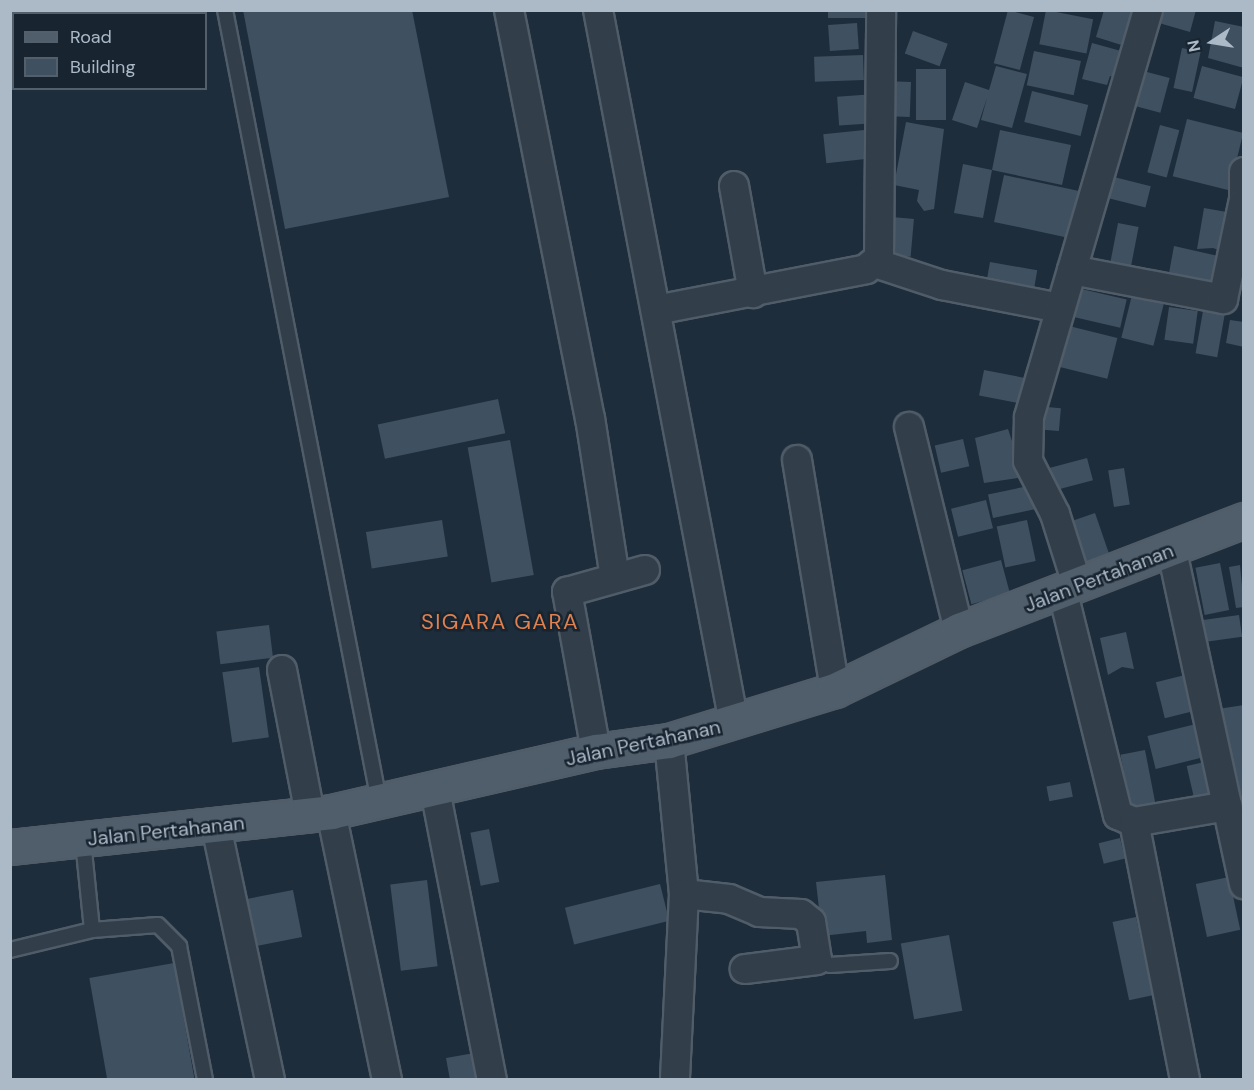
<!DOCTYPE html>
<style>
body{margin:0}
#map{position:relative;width:1254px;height:1090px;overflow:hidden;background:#1e2d3b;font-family:"DM Sans",sans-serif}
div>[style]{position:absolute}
.building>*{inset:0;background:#3f5060;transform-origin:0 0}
.roads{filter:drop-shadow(2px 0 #505c68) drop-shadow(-2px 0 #505c68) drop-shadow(0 2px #505c68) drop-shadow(0 -2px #505c68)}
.lane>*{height:14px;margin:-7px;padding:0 7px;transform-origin:7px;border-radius:7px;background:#323f4b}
.street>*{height:28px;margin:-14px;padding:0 14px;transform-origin:14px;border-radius:14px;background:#323f4b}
.primary>*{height:33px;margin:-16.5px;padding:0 16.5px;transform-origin:16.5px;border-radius:16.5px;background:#505e6b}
span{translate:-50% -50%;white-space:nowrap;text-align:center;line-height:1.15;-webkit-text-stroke:5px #18242f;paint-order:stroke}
.street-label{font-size:20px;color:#acb9c7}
.quarter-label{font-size:22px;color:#df8150;letter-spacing:1.5px}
.frame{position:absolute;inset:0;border:12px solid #acb9c7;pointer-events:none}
.legend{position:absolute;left:12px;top:12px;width:195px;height:78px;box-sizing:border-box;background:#18242f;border:2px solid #53606c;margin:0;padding:8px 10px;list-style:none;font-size:18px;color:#acb9c7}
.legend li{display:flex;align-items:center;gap:12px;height:30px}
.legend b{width:30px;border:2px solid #53606c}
.north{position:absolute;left:1182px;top:12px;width:60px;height:60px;-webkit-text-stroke:4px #18242f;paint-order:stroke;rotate:258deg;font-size:16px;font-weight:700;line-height:24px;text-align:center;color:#acb9c7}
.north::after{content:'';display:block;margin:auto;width:21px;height:27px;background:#acb9c7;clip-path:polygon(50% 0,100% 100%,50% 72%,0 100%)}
</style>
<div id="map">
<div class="building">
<div style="clip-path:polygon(243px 10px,412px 10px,449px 197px,285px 229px)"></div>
<div style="left:828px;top:10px;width:37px;height:8px"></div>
<div style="left:1008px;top:10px;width:27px;height:55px;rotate:15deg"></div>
<div style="left:1046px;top:10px;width:48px;height:35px;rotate:11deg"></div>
<div style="clip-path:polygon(1104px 10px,1139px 10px,1131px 48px,1096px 37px)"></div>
<div style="clip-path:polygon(1155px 10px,1196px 10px,1190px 32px,1152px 21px)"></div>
<div style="clip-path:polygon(1215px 21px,1244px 27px,1244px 68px,1208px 58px)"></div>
<div style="left:857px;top:23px;width:26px;height:29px;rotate:86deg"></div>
<div style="left:913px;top:31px;width:37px;height:24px;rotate:20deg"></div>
<div style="clip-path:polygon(1092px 43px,1132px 54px,1125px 80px,1110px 76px,1107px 85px,1082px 79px)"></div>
<div style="left:1182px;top:48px;width:19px;height:41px;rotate:12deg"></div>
<div style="left:1034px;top:51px;width:48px;height:35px;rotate:12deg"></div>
<div style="left:863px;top:55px;width:25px;height:49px;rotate:88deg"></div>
<div style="clip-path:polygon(996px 66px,1027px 74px,1012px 128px,981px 120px,987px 98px,977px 128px,952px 120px,965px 82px,989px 90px)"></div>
<div style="left:1202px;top:66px;width:43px;height:33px;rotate:15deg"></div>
<div style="left:1132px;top:68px;width:39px;height:36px;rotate:15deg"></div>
<div style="left:916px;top:69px;width:30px;height:51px"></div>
<div style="left:885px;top:81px;width:26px;height:35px;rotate:2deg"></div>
<div style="left:1032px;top:91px;width:58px;height:32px;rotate:14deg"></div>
<div style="left:875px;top:94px;width:29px;height:38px;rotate:86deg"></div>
<div style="left:1187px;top:119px;width:58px;height:59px;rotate:14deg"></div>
<div style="clip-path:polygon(906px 122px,944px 129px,934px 209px,924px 211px,917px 201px,919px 190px,894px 185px)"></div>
<div style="left:1160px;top:125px;width:20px;height:49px;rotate:15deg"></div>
<div style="left:874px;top:129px;width:29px;height:51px;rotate:84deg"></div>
<div style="clip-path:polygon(1000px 130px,1071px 145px,1062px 185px,992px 170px,983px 218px,954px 213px,963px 164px,992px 170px)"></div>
<div style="left:1004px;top:175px;width:79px;height:48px;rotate:12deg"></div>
<div style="left:1110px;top:176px;width:42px;height:22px;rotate:14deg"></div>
<div style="clip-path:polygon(1204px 208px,1238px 214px,1231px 255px,1213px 248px,1197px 249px)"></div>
<div style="left:892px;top:217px;width:22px;height:38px;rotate:5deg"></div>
<div style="left:1118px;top:223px;width:21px;height:48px;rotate:11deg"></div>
<div style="clip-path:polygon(1174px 246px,1227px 258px,1218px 296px,1201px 292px,1202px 279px,1186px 277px,1182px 287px,1167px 284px)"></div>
<div style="left:990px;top:262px;width:48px;height:25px;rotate:10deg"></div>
<div style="left:1077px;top:288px;width:51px;height:29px;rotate:13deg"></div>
<div style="left:1132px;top:295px;width:33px;height:44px;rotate:14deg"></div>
<div style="left:1169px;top:307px;width:29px;height:33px;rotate:8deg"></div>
<div style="left:1203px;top:311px;width:22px;height:43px;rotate:10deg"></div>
<div style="clip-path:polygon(1230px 320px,1244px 322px,1244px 347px,1226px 343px)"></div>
<div style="left:1065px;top:325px;width:54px;height:42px;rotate:14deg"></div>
<div style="left:984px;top:370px;width:48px;height:26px;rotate:11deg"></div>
<div style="left:498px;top:399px;width:35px;height:123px;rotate:78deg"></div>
<div style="left:1036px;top:406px;width:25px;height:23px;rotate:5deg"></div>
<div style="clip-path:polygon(1008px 429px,1024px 477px,984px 483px,975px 438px)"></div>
<div style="left:963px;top:439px;width:28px;height:29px;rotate:77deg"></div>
<div style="left:510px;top:440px;width:137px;height:43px;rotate:80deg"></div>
<div style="left:1087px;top:458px;width:23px;height:42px;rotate:75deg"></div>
<div style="left:1124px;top:468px;width:37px;height:16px;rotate:81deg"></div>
<div style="left:1033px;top:485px;width:24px;height:46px;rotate:78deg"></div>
<div style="left:986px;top:500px;width:29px;height:36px;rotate:76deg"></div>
<div style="left:1095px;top:513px;width:54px;height:29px;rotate:71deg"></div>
<div style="left:442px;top:520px;width:37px;height:77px;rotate:81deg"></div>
<div style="left:1027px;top:520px;width:42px;height:31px;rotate:78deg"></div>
<div style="left:1001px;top:560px;width:35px;height:40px;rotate:75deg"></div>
<div style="left:1220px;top:563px;width:48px;height:25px;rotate:79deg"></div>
<div style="clip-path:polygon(1240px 565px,1244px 607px,1236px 608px,1229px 567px)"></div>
<div style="left:1239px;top:615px;width:22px;height:38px;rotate:82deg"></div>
<div style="left:269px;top:625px;width:33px;height:53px;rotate:83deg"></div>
<div style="clip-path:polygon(1126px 632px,1134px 669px,1122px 667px,1108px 675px,1100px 638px)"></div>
<div style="left:259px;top:667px;width:71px;height:37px;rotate:82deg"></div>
<div style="left:1185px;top:675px;width:37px;height:30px;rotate:76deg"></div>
<div style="clip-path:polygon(1244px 705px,1244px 796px,1234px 798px,1218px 709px)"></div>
<div style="left:1196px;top:724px;width:34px;height:50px;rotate:76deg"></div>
<div style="left:1145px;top:750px;width:60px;height:25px;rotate:79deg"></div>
<div style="left:1213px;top:760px;width:35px;height:27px;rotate:77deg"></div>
<div style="left:1070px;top:782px;width:15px;height:24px;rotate:79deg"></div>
<div style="left:489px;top:829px;width:54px;height:19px;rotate:79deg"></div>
<div style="left:1120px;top:838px;width:21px;height:22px;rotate:76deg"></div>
<div style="clip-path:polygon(885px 875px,892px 940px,867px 943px,866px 931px,822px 936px,816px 882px)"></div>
<div style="left:1229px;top:877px;width:54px;height:34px;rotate:78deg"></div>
<div style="left:427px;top:880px;width:87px;height:37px;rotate:83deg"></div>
<div style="left:660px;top:884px;width:38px;height:98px;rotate:76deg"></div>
<div style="left:293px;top:890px;width:48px;height:54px;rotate:79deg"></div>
<div style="left:1136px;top:917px;width:80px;height:24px;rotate:78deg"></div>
<div style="left:949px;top:935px;width:77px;height:49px;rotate:80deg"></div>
<div style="left:174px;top:963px;width:119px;height:86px;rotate:80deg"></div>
<div style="clip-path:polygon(480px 1052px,484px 1080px,450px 1080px,446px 1058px)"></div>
</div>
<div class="roads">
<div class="lane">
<div style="left:225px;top:10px;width:806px;rotate:78.98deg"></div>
<div style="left:83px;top:841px;width:89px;rotate:84.2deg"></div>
<div style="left:92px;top:930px;width:66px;rotate:-4.3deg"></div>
<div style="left:158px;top:925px;width:30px;rotate:45deg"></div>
<div style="left:179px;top:946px;width:136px;rotate:79deg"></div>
<div style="left:10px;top:950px;width:84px;rotate:-13.7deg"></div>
<div style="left:817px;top:960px;width:14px;rotate:21deg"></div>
<div style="left:830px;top:965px;width:60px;rotate:-3.8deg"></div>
</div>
<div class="street">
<div style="left:509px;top:10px;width:416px;rotate:78.8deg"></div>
<div style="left:590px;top:418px;width:162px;rotate:81.1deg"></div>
<div style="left:598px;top:10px;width:726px;rotate:79.2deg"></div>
<div style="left:1244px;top:172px;width:32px;rotate:90deg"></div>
<div style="left:734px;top:186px;width:109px;rotate:79.9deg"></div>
<div style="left:875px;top:263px;width:71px;rotate:18.2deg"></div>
<div style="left:942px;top:285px;width:120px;rotate:11deg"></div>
<div style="left:1072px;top:270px;width:154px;rotate:10.9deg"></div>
<div style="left:1223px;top:299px;width:97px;rotate:-78.1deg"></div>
<div style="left:656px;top:310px;width:214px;rotate:-11deg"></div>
<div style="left:866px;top:269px;width:17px;rotate:-40deg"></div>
<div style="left:879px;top:258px;width:248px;rotate:-89.5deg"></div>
<div style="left:909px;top:427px;width:209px;rotate:76.2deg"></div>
<div style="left:797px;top:460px;width:233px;rotate:80.6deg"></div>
<div style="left:1172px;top:551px;width:341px;rotate:77.8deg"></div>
<div style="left:1078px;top:587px;width:77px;rotate:-107.5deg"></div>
<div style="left:1055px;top:514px;width:59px;rotate:-117deg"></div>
<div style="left:1028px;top:461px;width:44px;rotate:-88.7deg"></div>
<div style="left:1029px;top:417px;width:424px;rotate:-73.7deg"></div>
<div style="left:1063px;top:593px;width:229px;rotate:76.1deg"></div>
<div style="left:1118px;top:815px;width:17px;rotate:24deg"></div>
<div style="left:1134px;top:822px;width:263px;rotate:78.8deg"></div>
<div style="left:282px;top:670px;width:147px;rotate:79deg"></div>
<div style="left:669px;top:741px;width:154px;rotate:84.4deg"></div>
<div style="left:684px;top:894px;width:186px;rotate:92.8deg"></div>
<div style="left:596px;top:751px;width:162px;rotate:-100.3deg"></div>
<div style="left:567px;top:592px;width:81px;rotate:-15.8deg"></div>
<div style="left:435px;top:790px;width:296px;rotate:78.9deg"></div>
<div style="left:331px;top:812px;width:274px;rotate:78.2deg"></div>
<div style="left:1134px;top:822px;width:95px;rotate:-9.7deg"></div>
<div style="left:216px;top:826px;width:260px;rotate:78deg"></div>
<div style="left:684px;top:894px;width:45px;rotate:6.3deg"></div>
<div style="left:729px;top:899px;width:33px;rotate:23deg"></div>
<div style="left:759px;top:912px;width:42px;rotate:2.7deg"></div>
<div style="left:801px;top:914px;width:13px;rotate:39deg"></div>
<div style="left:811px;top:922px;width:38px;rotate:81deg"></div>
<div style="left:817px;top:960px;width:73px;rotate:172.9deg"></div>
</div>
<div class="primary">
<div style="left:10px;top:847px;width:323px;rotate:-6.2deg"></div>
<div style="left:331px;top:812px;width:272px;rotate:-13deg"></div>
<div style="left:596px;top:751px;width:74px;rotate:-7.8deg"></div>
<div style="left:669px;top:741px;width:174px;rotate:-17.1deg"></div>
<div style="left:835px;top:690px;width:138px;rotate:-25.8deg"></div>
<div style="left:959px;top:630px;width:305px;rotate:-21.1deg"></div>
</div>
</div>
<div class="street-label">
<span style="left:1099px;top:578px;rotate:-21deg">Jalan Pertahanan</span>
<span style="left:643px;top:743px;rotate:-12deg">Jalan Pertahanan</span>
<span style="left:166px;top:831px;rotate:-6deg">Jalan Pertahanan</span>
</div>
<div class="quarter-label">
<span style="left:500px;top:622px">SIGARA GARA</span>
</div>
<div class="frame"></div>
<ul class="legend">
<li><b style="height:8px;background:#505e6b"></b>Road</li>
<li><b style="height:16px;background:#3f5060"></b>Building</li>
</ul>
<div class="north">N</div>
</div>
